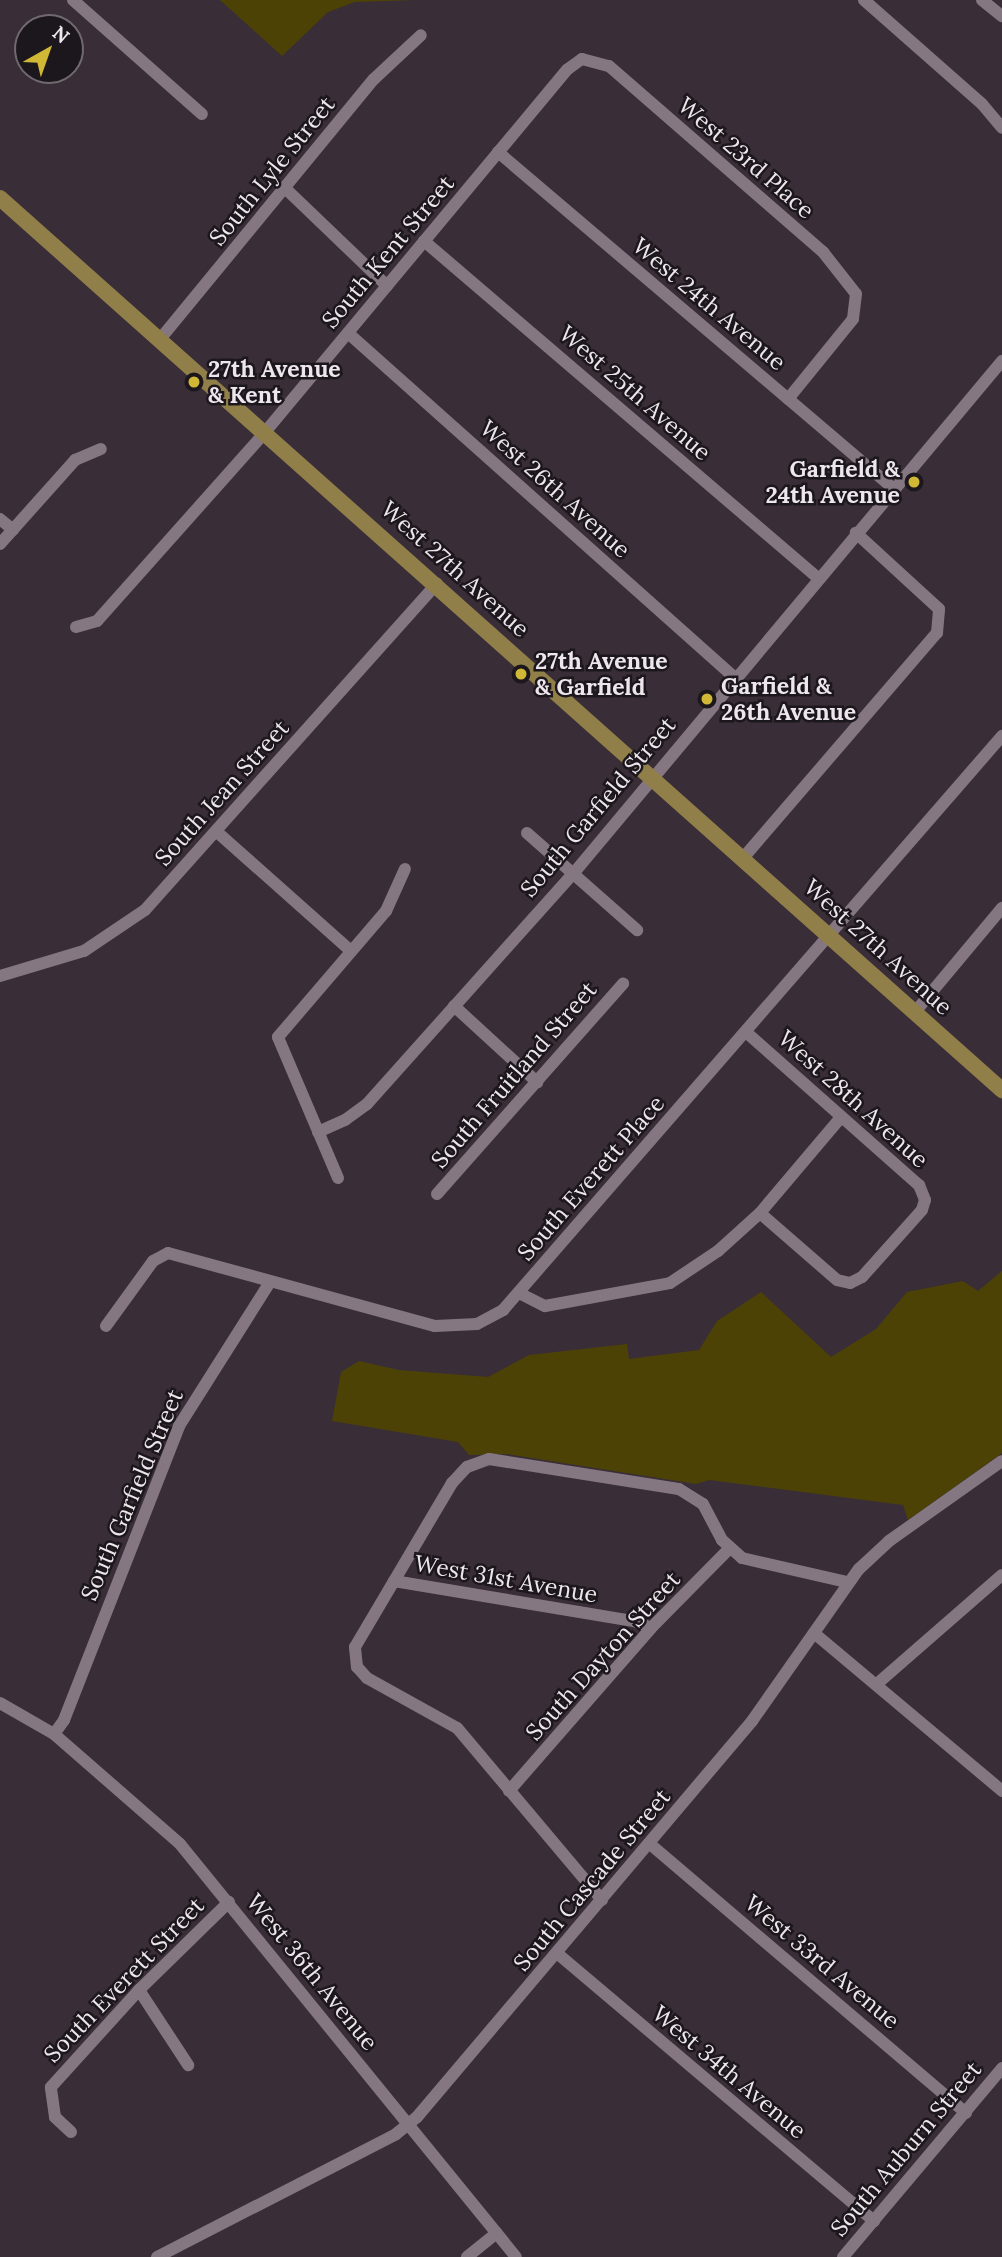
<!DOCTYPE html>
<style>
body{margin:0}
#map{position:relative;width:1002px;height:2257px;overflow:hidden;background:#392d37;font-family:Lora,serif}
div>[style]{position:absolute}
.green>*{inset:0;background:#4d4206}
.minor>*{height:12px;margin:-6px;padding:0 6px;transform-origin:6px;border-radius:6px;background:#847782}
.major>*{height:16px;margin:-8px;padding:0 8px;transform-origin:8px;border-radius:8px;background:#907f48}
.dots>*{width:19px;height:19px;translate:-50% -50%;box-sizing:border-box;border:4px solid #1c171c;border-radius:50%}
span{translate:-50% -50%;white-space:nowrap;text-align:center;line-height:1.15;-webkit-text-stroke:5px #1c171c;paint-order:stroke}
.street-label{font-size:23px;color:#eee6ed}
.poi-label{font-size:23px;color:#eee6ed;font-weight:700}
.left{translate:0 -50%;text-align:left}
.right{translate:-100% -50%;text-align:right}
.north{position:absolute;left:14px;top:14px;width:70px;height:70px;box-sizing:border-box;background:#1c171c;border:2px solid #706a70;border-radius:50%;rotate:40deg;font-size:19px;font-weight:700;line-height:28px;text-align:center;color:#eee6ed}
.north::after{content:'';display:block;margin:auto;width:24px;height:32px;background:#d0b736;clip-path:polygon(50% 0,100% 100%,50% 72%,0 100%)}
</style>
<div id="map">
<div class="green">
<div style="clip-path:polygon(220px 0,416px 0,355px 2px,328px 12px,282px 56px)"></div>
<div style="clip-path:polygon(1002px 1271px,1002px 1453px,908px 1520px,903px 1505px,709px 1480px,696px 1484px,506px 1454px,469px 1455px,458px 1442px,332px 1421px,341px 1372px,359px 1361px,399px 1370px,488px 1377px,529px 1355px,627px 1344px,629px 1359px,699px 1350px,717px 1321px,761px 1292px,831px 1357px,876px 1329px,907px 1292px,963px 1281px,978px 1291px)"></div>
</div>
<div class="minor">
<div style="left:73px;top:0;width:172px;rotate:41.5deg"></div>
<div style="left:864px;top:0;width:157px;rotate:41.4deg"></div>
<div style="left:982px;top:104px;width:31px;rotate:50deg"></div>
<div style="left:982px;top:0;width:26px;rotate:39deg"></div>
<div style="left:498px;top:152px;width:520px;rotate:40.4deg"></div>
<div style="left:286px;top:189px;width:140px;rotate:43.8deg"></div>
<div style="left:424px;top:241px;width:518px;rotate:40.54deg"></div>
<div style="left:348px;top:333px;width:517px;rotate:41.71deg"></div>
<div style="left:161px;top:338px;width:335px;rotate:-50.6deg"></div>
<div style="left:374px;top:79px;width:64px;rotate:-43.1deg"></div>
<div style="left:0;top:519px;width:17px;rotate:40deg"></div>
<div style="left:0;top:544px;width:113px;rotate:-48.2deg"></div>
<div style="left:75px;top:460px;width:28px;rotate:-23deg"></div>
<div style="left:76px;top:627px;width:22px;rotate:-16deg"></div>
<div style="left:97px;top:621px;width:254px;rotate:-48.3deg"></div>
<div style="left:266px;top:431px;width:471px;rotate:-50.2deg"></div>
<div style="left:568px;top:69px;width:17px;rotate:-36deg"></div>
<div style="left:582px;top:59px;width:28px;rotate:15deg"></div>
<div style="left:609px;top:66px;width:284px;rotate:41deg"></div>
<div style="left:823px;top:252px;width:53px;rotate:51.8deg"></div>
<div style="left:856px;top:294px;width:25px;rotate:97deg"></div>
<div style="left:853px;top:319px;width:103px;rotate:129.1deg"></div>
<div style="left:217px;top:832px;width:178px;rotate:41.6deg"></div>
<div style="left:527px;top:833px;width:147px;rotate:41.4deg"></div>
<div style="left:744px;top:857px;width:296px;rotate:-49.3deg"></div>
<div style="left:937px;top:633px;width:24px;rotate:-85deg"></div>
<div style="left:939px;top:609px;width:113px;rotate:-137.5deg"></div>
<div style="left:0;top:976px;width:88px;rotate:-16.6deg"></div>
<div style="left:84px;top:951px;width:73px;rotate:-33.9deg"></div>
<div style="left:145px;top:910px;width:438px;rotate:-48.2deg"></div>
<div style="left:454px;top:1006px;width:113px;rotate:42.5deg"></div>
<div style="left:915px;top:1012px;width:136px;rotate:-50.1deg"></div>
<div style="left:747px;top:1033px;width:230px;rotate:41.5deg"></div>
<div style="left:919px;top:1185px;width:16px;rotate:68deg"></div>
<div style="left:925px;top:1200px;width:10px;rotate:107deg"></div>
<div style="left:922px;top:1210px;width:90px;rotate:131.8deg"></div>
<div style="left:862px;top:1277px;width:13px;rotate:153deg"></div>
<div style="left:850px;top:1283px;width:13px;rotate:-167deg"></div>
<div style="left:837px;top:1280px;width:102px;rotate:-139deg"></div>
<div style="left:318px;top:1132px;width:30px;rotate:-24deg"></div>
<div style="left:345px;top:1120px;width:27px;rotate:-36deg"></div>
<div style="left:367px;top:1104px;width:309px;rotate:-48.2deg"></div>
<div style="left:573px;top:874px;width:669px;rotate:-50.1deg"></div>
<div style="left:338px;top:1178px;width:153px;rotate:-113.1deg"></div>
<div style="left:278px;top:1037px;width:166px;rotate:-49.4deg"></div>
<div style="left:386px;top:911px;width:46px;rotate:-65.7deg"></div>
<div style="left:437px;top:1194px;width:281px;rotate:-48.5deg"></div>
<div style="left:519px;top:1293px;width:29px;rotate:27deg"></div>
<div style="left:545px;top:1306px;width:127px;rotate:-10.4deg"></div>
<div style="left:670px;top:1283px;width:58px;rotate:-33.7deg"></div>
<div style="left:718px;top:1251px;width:57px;rotate:-42.1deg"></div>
<div style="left:760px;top:1213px;width:126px;rotate:-49.8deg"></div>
<div style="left:106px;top:1326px;width:80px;rotate:-54.1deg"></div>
<div style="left:153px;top:1261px;width:17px;rotate:-28deg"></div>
<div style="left:168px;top:1253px;width:277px;rotate:15.3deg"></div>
<div style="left:435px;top:1326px;width:42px;rotate:-2.7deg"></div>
<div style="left:477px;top:1324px;width:30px;rotate:-28deg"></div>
<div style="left:503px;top:1310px;width:761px;rotate:-49deg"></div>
<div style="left:394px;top:1581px;width:243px;rotate:9.5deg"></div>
<div style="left:634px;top:1621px;width:18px;rotate:22deg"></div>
<div style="left:814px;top:1633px;width:246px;rotate:40deg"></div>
<div style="left:878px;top:1683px;width:164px;rotate:-41.1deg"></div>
<div style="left:0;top:1703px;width:62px;rotate:29.9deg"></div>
<div style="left:54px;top:1734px;width:167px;rotate:41.1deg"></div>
<div style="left:180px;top:1844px;width:532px;rotate:50.87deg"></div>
<div style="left:54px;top:1734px;width:17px;rotate:-54deg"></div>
<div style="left:64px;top:1720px;width:316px;rotate:-68.6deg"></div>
<div style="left:179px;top:1426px;width:170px;rotate:-57.7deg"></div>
<div style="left:509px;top:1791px;width:216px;rotate:-48.9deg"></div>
<div style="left:651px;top:1628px;width:111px;rotate:-45.4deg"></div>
<div style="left:650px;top:1844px;width:415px;rotate:40.4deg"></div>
<div style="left:602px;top:1900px;width:225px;rotate:-130.1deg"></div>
<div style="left:457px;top:1728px;width:103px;rotate:-150.9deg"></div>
<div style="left:367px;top:1678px;width:15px;rotate:-132deg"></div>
<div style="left:357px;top:1667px;width:20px;rotate:-96deg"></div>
<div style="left:355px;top:1647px;width:191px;rotate:-59.4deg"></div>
<div style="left:452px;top:1483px;width:22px;rotate:-47deg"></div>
<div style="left:467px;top:1467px;width:23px;rotate:-20deg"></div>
<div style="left:489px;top:1459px;width:192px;rotate:9deg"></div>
<div style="left:679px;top:1489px;width:28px;rotate:32deg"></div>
<div style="left:703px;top:1504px;width:41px;rotate:62.2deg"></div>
<div style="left:722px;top:1540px;width:27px;rotate:42deg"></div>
<div style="left:742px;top:1558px;width:108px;rotate:12.9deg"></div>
<div style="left:558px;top:1954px;width:414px;rotate:40.2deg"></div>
<div style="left:139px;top:1990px;width:90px;rotate:56.8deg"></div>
<div style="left:71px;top:2132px;width:22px;rotate:-137deg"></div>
<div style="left:55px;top:2117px;width:30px;rotate:-98deg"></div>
<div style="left:51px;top:2087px;width:131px;rotate:-47.8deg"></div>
<div style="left:139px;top:1990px;width:126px;rotate:-44.4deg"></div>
<div style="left:157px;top:2257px;width:269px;rotate:-27.2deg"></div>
<div style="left:396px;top:2134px;width:27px;rotate:-39deg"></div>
<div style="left:417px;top:2117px;width:519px;rotate:-49.77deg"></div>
<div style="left:752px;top:1721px;width:186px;rotate:-54.9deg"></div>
<div style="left:859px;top:1569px;width:41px;rotate:-43deg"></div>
<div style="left:889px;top:1541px;width:138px;rotate:-35.3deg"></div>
<div style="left:467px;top:2257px;width:38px;rotate:-39deg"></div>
<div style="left:843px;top:2257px;width:247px;rotate:-49.9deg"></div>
</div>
<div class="major">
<div style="left:0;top:198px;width:1342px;rotate:41.68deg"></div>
</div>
<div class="dots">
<div style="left:194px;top:382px;background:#d0b736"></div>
<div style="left:914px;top:482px;background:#d0b736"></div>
<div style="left:521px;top:674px;background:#d0b736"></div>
<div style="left:707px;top:699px;background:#d0b736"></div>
</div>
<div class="street-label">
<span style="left:746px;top:158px;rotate:41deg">West 23rd Place</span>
<span style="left:272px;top:171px;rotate:-51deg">South Lyle Street</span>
<span style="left:388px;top:252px;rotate:-50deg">South Kent Street</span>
<span style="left:709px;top:304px;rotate:40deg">West 24th Avenue</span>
<span style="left:635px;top:393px;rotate:41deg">West 25th Avenue</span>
<span style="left:555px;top:489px;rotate:42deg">West 26th Avenue</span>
<span style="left:455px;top:569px;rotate:42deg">West 27th Avenue</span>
<span style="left:222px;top:793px;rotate:-48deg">South Jean Street</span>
<span style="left:598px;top:807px;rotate:-50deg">South Garfield Street</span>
<span style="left:878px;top:947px;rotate:42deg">West 27th Avenue</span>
<span style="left:514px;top:1075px;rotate:-49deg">South Fruitland Street</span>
<span style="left:853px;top:1099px;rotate:42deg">West 28th Avenue</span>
<span style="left:591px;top:1178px;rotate:-49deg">South Everett Place</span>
<span style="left:132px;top:1495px;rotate:-67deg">South Garfield Street</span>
<span style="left:506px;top:1579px;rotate:10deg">West 31st Avenue</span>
<span style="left:603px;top:1656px;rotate:-48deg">South Dayton Street</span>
<span style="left:592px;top:1880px;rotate:-50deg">South Cascade Street</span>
<span style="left:822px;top:1962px;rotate:40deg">West 33rd Avenue</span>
<span style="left:312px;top:1972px;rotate:51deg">West 36th Avenue</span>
<span style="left:124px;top:1980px;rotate:-46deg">South Everett Street</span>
<span style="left:729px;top:2072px;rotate:40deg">West 34th Avenue</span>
<span style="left:906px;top:2149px;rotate:-50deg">South Auburn Street</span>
</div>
<div class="poi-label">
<span class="left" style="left:208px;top:382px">27th Avenue<br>&amp; Kent</span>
<span class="right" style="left:900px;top:482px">Garfield &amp;<br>24th Avenue</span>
<span class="left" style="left:535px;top:674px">27th Avenue<br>&amp; Garfield</span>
<span class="left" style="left:721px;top:699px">Garfield &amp;<br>26th Avenue</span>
</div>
<div class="north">N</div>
</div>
